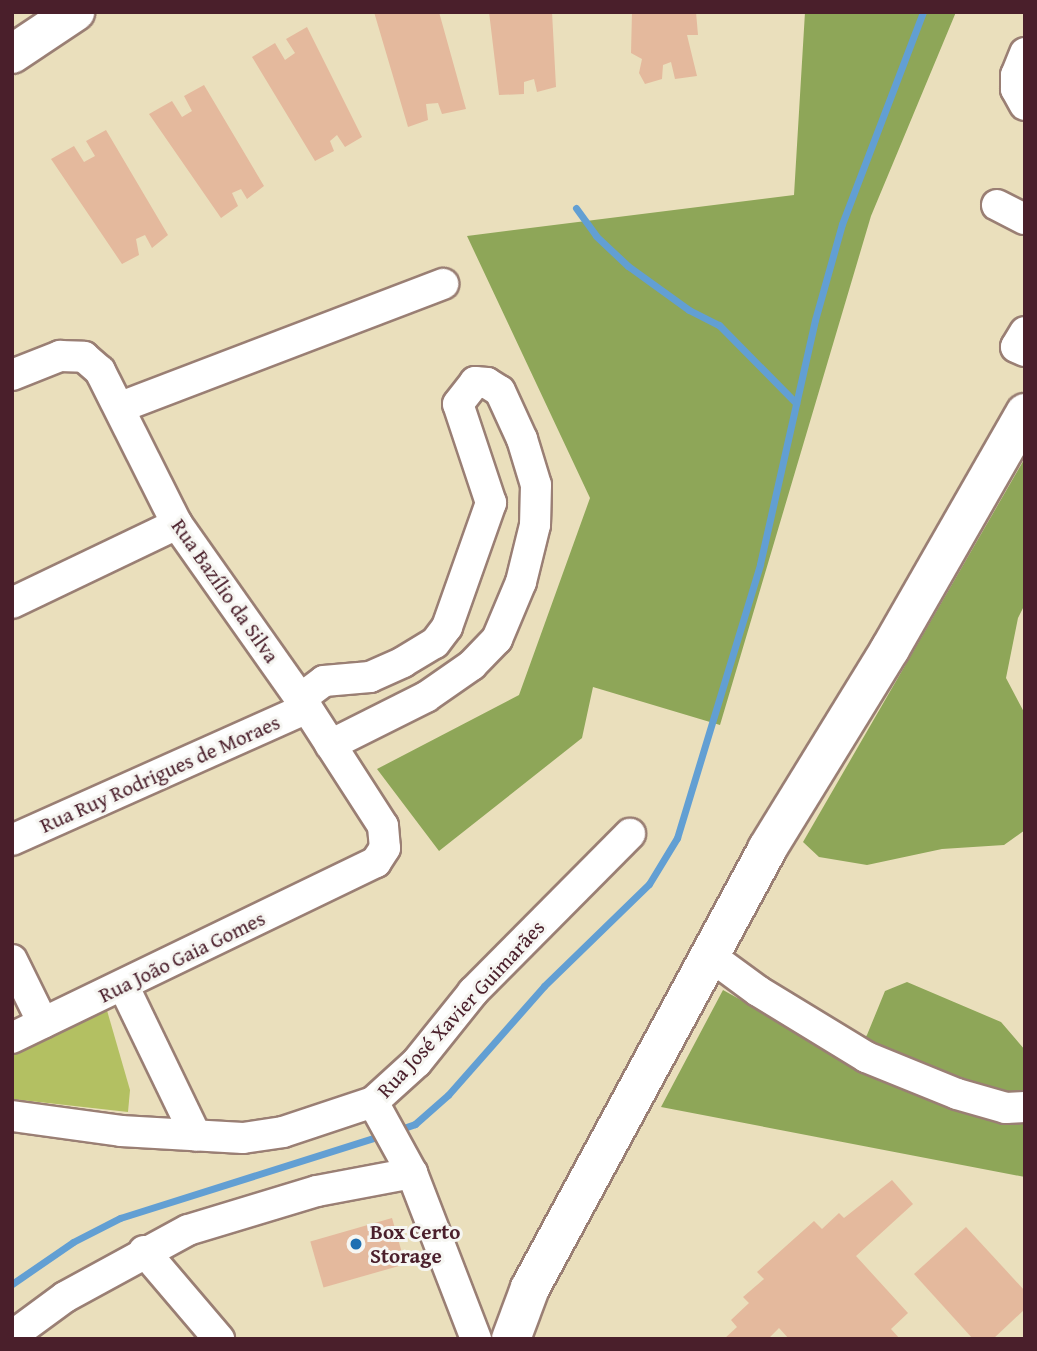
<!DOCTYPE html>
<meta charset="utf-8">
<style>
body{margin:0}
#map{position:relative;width:1037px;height:1351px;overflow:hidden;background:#eadfbc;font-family:"Gentium Book Plus",serif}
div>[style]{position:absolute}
.green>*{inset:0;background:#b3c062}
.forest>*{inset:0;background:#8ea658}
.stream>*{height:7px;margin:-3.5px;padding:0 3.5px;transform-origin:3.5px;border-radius:3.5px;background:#629fd3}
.building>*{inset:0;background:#e4b99d;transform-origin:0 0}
.roads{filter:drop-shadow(2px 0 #9a7f74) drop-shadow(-2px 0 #9a7f74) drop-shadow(0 2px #9a7f74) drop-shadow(0 -2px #9a7f74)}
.minor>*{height:30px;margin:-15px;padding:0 15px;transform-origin:15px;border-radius:15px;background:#fff}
.major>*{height:38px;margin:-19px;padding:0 19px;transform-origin:19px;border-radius:19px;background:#fff}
.highway>*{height:38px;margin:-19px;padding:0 19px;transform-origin:19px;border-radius:19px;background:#fff}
.dots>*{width:19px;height:19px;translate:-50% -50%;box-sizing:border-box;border:4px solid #f6f6f2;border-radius:50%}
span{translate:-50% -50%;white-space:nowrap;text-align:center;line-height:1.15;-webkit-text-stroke:6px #f6f6f2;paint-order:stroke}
.street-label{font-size:21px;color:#4a1f2b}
.poi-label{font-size:21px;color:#4a1f2b;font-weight:700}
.left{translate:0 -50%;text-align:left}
.frame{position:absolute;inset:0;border:14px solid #4a1f2b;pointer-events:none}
</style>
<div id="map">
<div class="green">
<div style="clip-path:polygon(104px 1000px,130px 1090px,128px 1112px,12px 1099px,12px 1049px)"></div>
</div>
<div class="forest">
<div style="clip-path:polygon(805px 12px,956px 12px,871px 216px,720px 725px,593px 687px,582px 738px,439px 851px,377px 769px,519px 695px,590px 498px,467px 236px,794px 195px)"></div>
<div style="clip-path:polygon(1025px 458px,1025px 604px,1018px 618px,1006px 678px,1025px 714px,1025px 830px,1004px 845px,942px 849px,867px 865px,819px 857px,803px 842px)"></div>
<div style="clip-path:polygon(907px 982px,1001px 1022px,1025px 1050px,1025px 1177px,661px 1107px,723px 990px,827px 1048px,851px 1056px,867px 1035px,885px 991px)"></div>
</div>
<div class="stream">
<div style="left:576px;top:208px;width:34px;rotate:54deg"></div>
<div style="left:596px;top:236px;width:44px;rotate:43.2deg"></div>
<div style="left:628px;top:266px;width:75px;rotate:35.8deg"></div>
<div style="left:689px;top:310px;width:34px;rotate:27deg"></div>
<div style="left:719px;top:325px;width:110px;rotate:45.4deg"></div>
<div style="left:395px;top:1131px;width:21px;rotate:-19deg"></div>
<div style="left:415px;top:1124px;width:44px;rotate:-41.3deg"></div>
<div style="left:448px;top:1095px;width:145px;rotate:-48.6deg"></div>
<div style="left:544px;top:986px;width:146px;rotate:-44.2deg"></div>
<div style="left:649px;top:884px;width:54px;rotate:-58.7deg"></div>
<div style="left:677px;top:838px;width:286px;rotate:-73.1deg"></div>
<div style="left:760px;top:564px;width:250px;rotate:-77.3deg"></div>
<div style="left:815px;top:320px;width:100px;rotate:-74.3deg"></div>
<div style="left:842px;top:224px;width:227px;rotate:-69.1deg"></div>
<div style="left:12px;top:1284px;width:74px;rotate:-34.5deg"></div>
<div style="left:73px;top:1242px;width:53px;rotate:-27.1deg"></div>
<div style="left:120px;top:1218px;width:277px;rotate:-17.5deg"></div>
</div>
<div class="building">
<div style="clip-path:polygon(374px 12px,439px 12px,466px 109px,442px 114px,438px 103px,426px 104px,428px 120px,408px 127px)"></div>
<div style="clip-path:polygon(489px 12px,552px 12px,556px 87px,537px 92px,534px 79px,524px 82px,524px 94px,499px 95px)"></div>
<div style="clip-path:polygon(632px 12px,696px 12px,698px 35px,687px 35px,697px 76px,675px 79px,671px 62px,663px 65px,662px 79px,645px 84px,639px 73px,642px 59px,631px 53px)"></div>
<div style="clip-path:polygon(307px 27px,362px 137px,345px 147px,337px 135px,330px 141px,334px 151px,315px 161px,252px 57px,275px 43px,285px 60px,295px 53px,286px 39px)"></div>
<div style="clip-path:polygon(204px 85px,264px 186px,247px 199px,241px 189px,232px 193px,238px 206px,221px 218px,149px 114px,172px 101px,182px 117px,192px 111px,184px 96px)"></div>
<div style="clip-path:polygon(106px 130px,168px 235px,152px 248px,145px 235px,136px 239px,139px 255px,122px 264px,51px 159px,74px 146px,84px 162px,95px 156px,86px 141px)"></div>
<div style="clip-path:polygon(892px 1180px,913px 1204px,856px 1256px,908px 1313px,891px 1329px,900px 1339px,789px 1339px,779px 1328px,768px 1339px,724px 1339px,737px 1327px,731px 1320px,749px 1303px,743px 1297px,764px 1279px,757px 1272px,814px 1221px,822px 1229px,839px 1213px,844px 1218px)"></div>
<div style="left:392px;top:1218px;width:48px;height:85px;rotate:74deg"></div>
<div style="clip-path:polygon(966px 1227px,1025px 1291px,1025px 1309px,993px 1339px,973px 1339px,914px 1274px)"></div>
</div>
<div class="roads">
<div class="minor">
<div style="left:1025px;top:53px;width:24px;rotate:112deg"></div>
<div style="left:1016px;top:75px;width:14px;rotate:90deg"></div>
<div style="left:1016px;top:89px;width:18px;rotate:61deg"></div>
<div style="left:997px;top:205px;width:31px;rotate:27deg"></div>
<div style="left:1025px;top:332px;width:17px;rotate:121deg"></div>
<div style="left:1016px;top:347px;width:10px;rotate:24deg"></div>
<div style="left:12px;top:375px;width:52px;rotate:-21.6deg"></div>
<div style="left:60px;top:356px;width:24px;rotate:2deg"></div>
<div style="left:84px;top:357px;width:21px;rotate:41deg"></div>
<div style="left:100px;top:371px;width:171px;rotate:63.3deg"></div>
<div style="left:177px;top:524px;width:225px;rotate:54.8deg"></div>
<div style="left:307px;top:708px;width:140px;rotate:57.2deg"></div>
<div style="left:383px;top:826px;width:22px;rotate:85deg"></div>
<div style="left:385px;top:848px;width:17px;rotate:123deg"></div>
<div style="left:376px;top:862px;width:404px;rotate:154.2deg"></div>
<div style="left:121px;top:407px;width:345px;rotate:-20.9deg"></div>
<div style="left:12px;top:603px;width:183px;rotate:-25.6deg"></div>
<div style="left:300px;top:699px;width:30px;rotate:-37deg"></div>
<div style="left:324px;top:681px;width:46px;rotate:-5deg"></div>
<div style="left:370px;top:677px;width:36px;rotate:-24deg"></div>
<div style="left:403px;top:662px;width:37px;rotate:-31deg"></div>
<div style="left:435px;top:643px;width:20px;rotate:-53deg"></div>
<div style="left:447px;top:627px;width:132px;rotate:-70.5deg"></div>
<div style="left:491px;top:503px;width:104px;rotate:-108.4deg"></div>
<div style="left:458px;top:404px;width:28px;rotate:-52deg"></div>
<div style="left:475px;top:382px;width:12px;rotate:5deg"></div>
<div style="left:487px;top:383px;width:15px;rotate:32deg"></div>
<div style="left:500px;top:391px;width:53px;rotate:65.4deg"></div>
<div style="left:522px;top:439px;width:48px;rotate:73.1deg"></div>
<div style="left:536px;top:485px;width:40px;rotate:91.4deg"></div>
<div style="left:535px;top:525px;width:59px;rotate:103.8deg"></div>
<div style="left:521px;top:582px;width:62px;rotate:112.8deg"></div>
<div style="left:497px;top:639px;width:36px;rotate:134deg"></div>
<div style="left:472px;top:665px;width:56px;rotate:145.2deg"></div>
<div style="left:426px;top:697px;width:107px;rotate:153.4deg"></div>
<div style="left:12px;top:840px;width:323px;rotate:-24.1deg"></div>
<div style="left:709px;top:955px;width:61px;rotate:36.3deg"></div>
<div style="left:758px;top:991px;width:127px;rotate:31.4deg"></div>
<div style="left:866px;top:1057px;width:98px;rotate:22.1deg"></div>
<div style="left:957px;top:1094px;width:51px;rotate:15.9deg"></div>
<div style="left:1006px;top:1108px;width:19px;rotate:-3deg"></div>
<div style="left:12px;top:960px;width:70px;rotate:63.8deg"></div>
<div style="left:124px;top:987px;width:165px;rotate:64.2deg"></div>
<div style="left:373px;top:1102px;width:81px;rotate:61.2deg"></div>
<div style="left:412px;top:1173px;width:178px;rotate:68.9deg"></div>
<div style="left:12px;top:1116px;width:110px;rotate:7.8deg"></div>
<div style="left:121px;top:1131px;width:122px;rotate:3.3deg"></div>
<div style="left:243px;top:1138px;width:40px;rotate:-8.5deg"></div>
<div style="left:283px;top:1132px;width:95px;rotate:-18.4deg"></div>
<div style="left:373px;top:1102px;width:59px;rotate:-42.3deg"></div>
<div style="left:417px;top:1062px;width:90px;rotate:-51.3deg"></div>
<div style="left:473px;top:992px;width:223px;rotate:-45.2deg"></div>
<div style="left:144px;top:1251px;width:116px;rotate:49.6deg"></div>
<div style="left:12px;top:1336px;width:66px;rotate:-36.3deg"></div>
<div style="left:65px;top:1297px;width:140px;rotate:-28.6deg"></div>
<div style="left:188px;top:1230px;width:135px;rotate:-16.8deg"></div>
<div style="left:317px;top:1191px;width:97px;rotate:-10.7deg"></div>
</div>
<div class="major">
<div style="left:511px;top:1339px;width:54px;rotate:-69.6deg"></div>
<div style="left:530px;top:1288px;width:499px;rotate:-61.6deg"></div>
<div style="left:767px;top:849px;width:235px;rotate:-58.4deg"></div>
<div style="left:890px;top:649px;width:272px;rotate:-60.2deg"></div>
</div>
<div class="highway">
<div style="left:12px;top:54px;width:76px;rotate:-33.7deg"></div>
</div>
</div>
<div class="dots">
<div style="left:356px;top:1244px;background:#1f6fb2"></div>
</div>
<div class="street-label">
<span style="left:225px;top:591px;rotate:55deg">Rua Bazílio da Silva</span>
<span style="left:160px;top:774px;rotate:-24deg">Rua Ruy Rodrigues de Moraes</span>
<span style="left:182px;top:957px;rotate:-26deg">Rua João Gaia Gomes</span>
<span style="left:461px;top:1009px;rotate:-47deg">Rua José Xavier Guimarães</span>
</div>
<div class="poi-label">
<span class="left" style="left:370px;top:1244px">Box Certo<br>Storage</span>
</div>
<div class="frame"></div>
</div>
